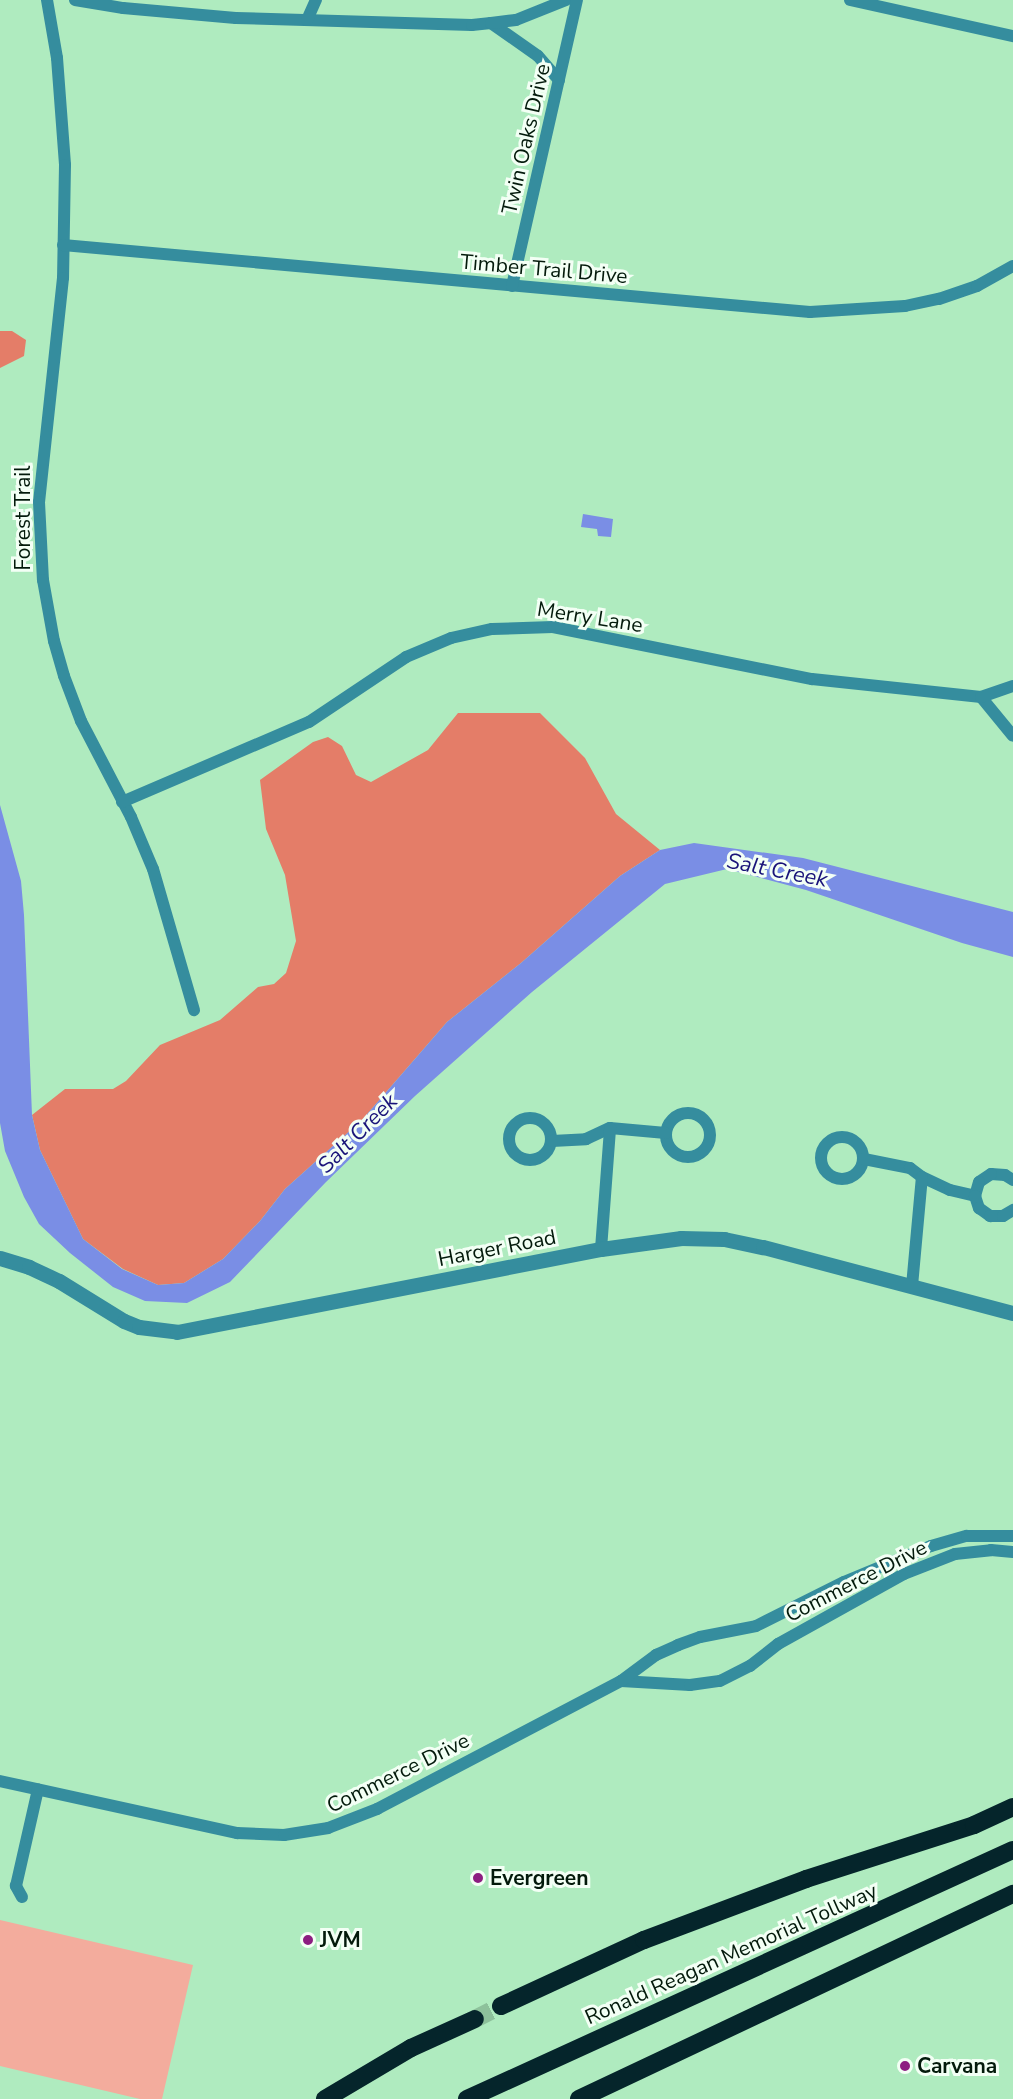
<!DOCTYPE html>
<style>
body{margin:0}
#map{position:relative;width:1013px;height:2099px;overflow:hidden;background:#afebbf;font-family:"Nunito Sans",sans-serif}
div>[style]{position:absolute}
.green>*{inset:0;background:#f3ac9d}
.forest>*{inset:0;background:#e47d68}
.water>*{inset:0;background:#7a8ee5}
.motorway-tunnel>*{height:18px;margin-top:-9px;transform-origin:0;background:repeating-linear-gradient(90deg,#8dc19b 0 18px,transparent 0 27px)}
.minor>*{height:12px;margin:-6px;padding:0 6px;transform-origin:6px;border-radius:6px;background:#358d9e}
.minor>.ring{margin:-6px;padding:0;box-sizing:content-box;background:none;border:12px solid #358d9e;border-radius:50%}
.tertiary>*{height:15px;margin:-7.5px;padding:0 7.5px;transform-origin:7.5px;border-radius:7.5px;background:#358d9e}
.motorway>*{height:18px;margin:-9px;padding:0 9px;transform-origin:9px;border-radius:9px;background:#05252b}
.dots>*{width:16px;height:16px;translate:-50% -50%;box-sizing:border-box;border:3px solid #f3fff5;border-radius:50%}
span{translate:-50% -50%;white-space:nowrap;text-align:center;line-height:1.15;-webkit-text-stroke:6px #f3fff5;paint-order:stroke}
.street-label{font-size:21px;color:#031a0b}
.poi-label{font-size:21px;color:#031a0b;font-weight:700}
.left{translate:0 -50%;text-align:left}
.water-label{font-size:22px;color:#191379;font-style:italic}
</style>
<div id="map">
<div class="green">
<div style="clip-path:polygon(0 1920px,193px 1965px,162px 2099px,140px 2099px,0 2066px)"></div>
</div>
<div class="forest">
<div style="clip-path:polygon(0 331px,12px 331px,26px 340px,24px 356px,0 368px)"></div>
<div style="clip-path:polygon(458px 713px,540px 713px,585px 758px,616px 814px,660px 850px,620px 876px,521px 963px,447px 1022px,362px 1120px,285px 1189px,260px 1221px,223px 1259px,184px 1283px,158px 1285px,123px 1269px,83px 1239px,40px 1150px,32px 1115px,65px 1089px,113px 1089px,126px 1081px,160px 1045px,220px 1020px,258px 987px,274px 984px,286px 973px,296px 941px,285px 875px,266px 829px,260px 780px,313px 742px,328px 737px,342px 746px,356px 775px,371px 782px,428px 750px)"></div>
</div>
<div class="water">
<div style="clip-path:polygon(583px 514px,613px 519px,611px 537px,598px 536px,597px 529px,581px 527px)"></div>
<div style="clip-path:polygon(0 805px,21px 881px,24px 915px,32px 1115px,40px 1150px,83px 1239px,122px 1269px,158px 1285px,184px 1283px,223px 1259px,260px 1221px,285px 1189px,362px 1120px,447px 1022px,521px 963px,620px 876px,660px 850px,694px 843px,803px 858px,1013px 912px,1013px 957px,962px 943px,806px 890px,727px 869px,665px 884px,532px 992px,415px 1096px,326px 1182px,230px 1282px,187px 1303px,145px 1301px,113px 1287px,70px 1253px,39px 1224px,24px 1197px,5px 1151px,0 1123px)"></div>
</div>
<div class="motorway-tunnel">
<div style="left:475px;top:2019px;width:29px;rotate:-27deg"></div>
</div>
<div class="minor">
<div style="left:47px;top:0;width:59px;rotate:80.2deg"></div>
<div style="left:57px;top:58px;width:107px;rotate:85.7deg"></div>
<div style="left:65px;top:165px;width:113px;rotate:91deg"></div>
<div style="left:63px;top:278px;width:225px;rotate:96.1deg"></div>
<div style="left:39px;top:502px;width:78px;rotate:87.1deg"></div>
<div style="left:43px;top:580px;width:62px;rotate:79.8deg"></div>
<div style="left:54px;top:641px;width:36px;rotate:74deg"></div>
<div style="left:64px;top:676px;width:48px;rotate:69.3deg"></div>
<div style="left:81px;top:721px;width:108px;rotate:62.5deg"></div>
<div style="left:131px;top:817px;width:56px;rotate:67.1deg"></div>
<div style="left:153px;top:869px;width:147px;rotate:73.8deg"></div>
<div style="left:75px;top:0;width:49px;rotate:9.5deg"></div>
<div style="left:123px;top:8px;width:113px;rotate:5.1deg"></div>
<div style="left:236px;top:18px;width:236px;rotate:1.7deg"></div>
<div style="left:472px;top:25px;width:19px;rotate:-6deg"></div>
<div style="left:491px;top:23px;width:57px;rotate:35.1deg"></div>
<div style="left:538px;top:56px;width:32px;rotate:49deg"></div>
<div style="left:850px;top:0;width:167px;rotate:12.5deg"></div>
<div style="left:307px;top:20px;width:22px;rotate:-66deg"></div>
<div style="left:491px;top:23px;width:25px;rotate:-7deg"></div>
<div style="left:516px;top:20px;width:54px;rotate:-21.8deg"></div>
<div style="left:63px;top:245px;width:750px;rotate:5.13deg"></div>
<div style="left:810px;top:312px;width:95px;rotate:-3.6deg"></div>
<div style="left:905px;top:306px;width:35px;rotate:-12deg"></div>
<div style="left:939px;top:299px;width:40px;rotate:-18.9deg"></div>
<div style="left:977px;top:286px;width:41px;rotate:-29.1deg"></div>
<div style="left:512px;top:286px;width:293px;rotate:-77.2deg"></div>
<div style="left:981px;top:697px;width:50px;rotate:50.6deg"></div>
<div style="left:122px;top:802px;width:203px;rotate:-23.2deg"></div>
<div style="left:309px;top:722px;width:117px;rotate:-33.8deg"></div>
<div style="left:406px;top:657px;width:49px;rotate:-22.9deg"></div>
<div style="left:451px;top:638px;width:42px;rotate:-12.4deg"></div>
<div style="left:492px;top:629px;width:61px;rotate:-1.9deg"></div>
<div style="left:553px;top:627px;width:264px;rotate:11.4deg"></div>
<div style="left:812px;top:679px;width:170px;rotate:6.1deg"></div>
<div style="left:981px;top:697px;width:34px;rotate:-19deg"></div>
<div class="ring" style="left:666px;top:1113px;width:32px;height:32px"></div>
<div class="ring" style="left:509px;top:1118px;width:30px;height:30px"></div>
<div class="ring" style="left:821px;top:1137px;width:30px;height:30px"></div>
<div style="left:552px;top:1141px;width:34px;rotate:-3deg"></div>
<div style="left:586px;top:1139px;width:26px;rotate:-25deg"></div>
<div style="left:610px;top:1128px;width:56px;rotate:5.1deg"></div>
<div style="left:864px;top:1159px;width:47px;rotate:11.1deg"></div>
<div style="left:910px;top:1168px;width:15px;rotate:37deg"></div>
<div style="left:922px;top:1177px;width:31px;rotate:25deg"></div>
<div style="left:950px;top:1190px;width:26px;rotate:13deg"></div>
<div style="left:1013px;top:1180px;width:9px;rotate:-148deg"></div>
<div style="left:1005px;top:1175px;width:14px;rotate:-176deg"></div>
<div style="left:991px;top:1174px;width:14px;rotate:146deg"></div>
<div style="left:979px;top:1182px;width:15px;rotate:106deg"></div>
<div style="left:975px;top:1196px;width:13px;rotate:72deg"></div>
<div style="left:979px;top:1208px;width:14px;rotate:36deg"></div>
<div style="left:990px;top:1216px;width:13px"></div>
<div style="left:1003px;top:1216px;width:12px;rotate:-31deg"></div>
<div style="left:601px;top:1249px;width:121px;rotate:-85.7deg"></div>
<div style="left:912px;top:1286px;width:109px;rotate:-84.8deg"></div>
<div style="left:621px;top:1681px;width:69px;rotate:3.3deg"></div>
<div style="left:690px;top:1685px;width:30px;rotate:-8deg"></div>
<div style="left:720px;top:1681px;width:34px;rotate:-27deg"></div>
<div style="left:750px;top:1666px;width:36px;rotate:-38deg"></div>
<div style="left:778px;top:1644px;width:144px;rotate:-29.1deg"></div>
<div style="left:904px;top:1574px;width:55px;rotate:-21.4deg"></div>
<div style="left:955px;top:1554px;width:36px;rotate:-6deg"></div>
<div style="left:991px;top:1550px;width:22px;rotate:5deg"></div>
<div style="left:0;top:1781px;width:243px;rotate:12.4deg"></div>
<div style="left:237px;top:1833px;width:47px;rotate:2.4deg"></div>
<div style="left:284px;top:1835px;width:45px;rotate:-9deg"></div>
<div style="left:328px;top:1828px;width:53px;rotate:-21.2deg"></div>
<div style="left:377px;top:1809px;width:276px;rotate:-27.7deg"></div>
<div style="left:621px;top:1681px;width:44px;rotate:-36.6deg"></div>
<div style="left:656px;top:1655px;width:24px;rotate:-24deg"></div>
<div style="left:678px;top:1645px;width:23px;rotate:-20deg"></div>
<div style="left:700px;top:1637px;width:57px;rotate:-11.1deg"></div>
<div style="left:756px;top:1626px;width:98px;rotate:-26.6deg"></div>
<div style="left:844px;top:1582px;width:94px;rotate:-22.5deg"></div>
<div style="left:931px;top:1546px;width:37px;rotate:-16deg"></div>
<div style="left:967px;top:1536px;width:46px"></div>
<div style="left:22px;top:1897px;width:13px;rotate:-119deg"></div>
<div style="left:16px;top:1886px;width:99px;rotate:-77.2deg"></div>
</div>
<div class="tertiary">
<div style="left:0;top:1258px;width:30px;rotate:17deg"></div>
<div style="left:29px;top:1267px;width:33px;rotate:25deg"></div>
<div style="left:59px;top:1281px;width:76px;rotate:31.6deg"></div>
<div style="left:124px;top:1321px;width:16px;rotate:22deg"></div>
<div style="left:139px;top:1327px;width:38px;rotate:7deg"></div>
<div style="left:177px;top:1332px;width:432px;rotate:-11.1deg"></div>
<div style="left:601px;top:1249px;width:81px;rotate:-7.8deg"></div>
<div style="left:681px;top:1238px;width:43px;rotate:1.3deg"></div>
<div style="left:724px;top:1239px;width:40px;rotate:12deg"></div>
<div style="left:763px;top:1247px;width:259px;rotate:14.8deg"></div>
</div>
<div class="motorway">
<div style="left:501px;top:2006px;width:157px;rotate:-24.8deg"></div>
<div style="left:644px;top:1940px;width:173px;rotate:-20.6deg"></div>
<div style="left:806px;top:1879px;width:176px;rotate:-17.8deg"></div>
<div style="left:974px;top:1825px;width:43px;rotate:-24.8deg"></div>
<div style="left:325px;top:2099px;width:100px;rotate:-30.7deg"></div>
<div style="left:411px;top:2048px;width:70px;rotate:-24.4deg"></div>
<div style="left:467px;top:2099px;width:600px;rotate:-24.52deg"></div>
<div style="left:579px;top:2099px;width:480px;rotate:-25.3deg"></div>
</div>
<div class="dots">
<div style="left:478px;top:1878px;background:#8c1e81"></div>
<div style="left:308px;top:1940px;background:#8c1e81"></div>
<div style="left:905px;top:2066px;background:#8c1e81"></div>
</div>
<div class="street-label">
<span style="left:526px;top:139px;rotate:-77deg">Twin Oaks Drive</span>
<span style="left:544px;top:269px;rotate:5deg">Timber Trail Drive</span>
<span style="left:23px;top:518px;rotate:-90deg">Forest Trail</span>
<span style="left:590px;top:617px;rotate:9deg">Merry Lane</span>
<span style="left:497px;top:1248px;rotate:-11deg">Harger Road</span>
<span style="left:856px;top:1581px;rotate:-27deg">Commerce Drive</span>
<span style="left:398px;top:1773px;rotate:-26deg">Commerce Drive</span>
<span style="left:731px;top:1954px;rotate:-24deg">Ronald Reagan Memorial Tollway</span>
</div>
<div class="poi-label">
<span class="left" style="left:490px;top:1878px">Evergreen</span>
<span class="left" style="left:320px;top:1940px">JVM</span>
<span class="left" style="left:917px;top:2066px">Carvana</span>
</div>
<div class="water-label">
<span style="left:777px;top:871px;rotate:11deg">Salt Creek</span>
<span style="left:358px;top:1134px;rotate:-45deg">Salt Creek</span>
</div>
</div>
